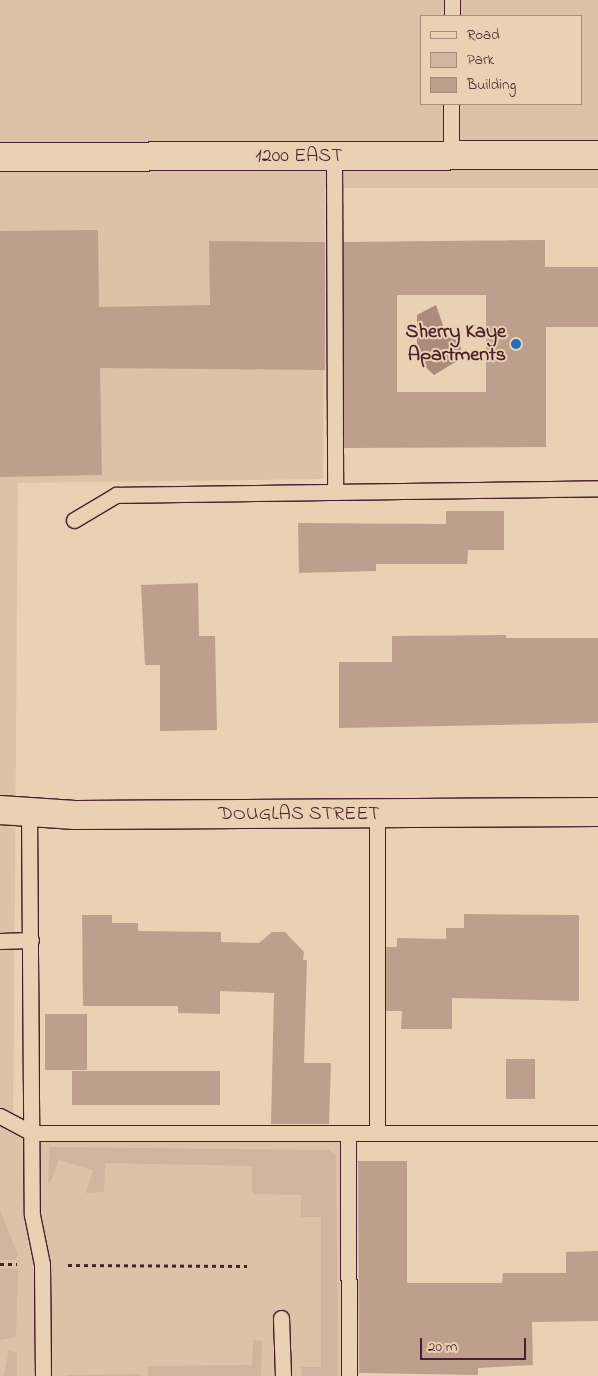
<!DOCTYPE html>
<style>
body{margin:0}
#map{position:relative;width:598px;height:1376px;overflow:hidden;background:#ebd1b3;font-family:"Indie Flower",sans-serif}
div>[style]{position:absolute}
.built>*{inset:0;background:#dec2a8}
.green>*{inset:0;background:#d0b49d}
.water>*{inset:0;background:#ac8b7d}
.building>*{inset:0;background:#be9f8d;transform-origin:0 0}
.path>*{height:3px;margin-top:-1.5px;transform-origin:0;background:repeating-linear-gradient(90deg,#4a1f2b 0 4px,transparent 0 8px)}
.roads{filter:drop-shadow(1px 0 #4a1f2b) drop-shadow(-1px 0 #4a1f2b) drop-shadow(0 1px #4a1f2b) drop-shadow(0 -1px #4a1f2b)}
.lane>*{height:15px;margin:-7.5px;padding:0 7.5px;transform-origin:7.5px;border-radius:7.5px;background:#ebd1b3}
.street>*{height:28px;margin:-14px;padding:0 14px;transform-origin:14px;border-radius:14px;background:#ebd1b3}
.dots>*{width:14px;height:14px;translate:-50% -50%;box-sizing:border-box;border:2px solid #ebd1b3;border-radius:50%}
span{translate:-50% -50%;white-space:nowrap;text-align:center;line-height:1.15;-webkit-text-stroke:4px #ebd1b3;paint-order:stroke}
.street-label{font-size:20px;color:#4a1f2b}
.poi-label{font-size:20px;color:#4a1f2b;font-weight:700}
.right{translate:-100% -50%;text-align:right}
.legend{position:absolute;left:420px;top:15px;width:162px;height:90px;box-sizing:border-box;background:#ebd1b3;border:1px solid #ab8a7d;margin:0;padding:6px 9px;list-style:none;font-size:15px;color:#4a1f2b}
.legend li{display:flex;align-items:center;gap:10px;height:25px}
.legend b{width:25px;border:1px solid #ab8a7d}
.scale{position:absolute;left:420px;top:1338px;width:106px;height:22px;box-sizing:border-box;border:2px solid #4a1f2b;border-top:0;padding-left:6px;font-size:15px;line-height:18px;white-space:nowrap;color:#4a1f2b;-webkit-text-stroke:4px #ebd1b3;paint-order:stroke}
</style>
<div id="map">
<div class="built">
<div style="clip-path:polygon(evenodd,0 0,598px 0,598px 188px,325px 188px,323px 479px,18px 483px,13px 1133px,349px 1138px,350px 1376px,0 1376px,0 0,422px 16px,582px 16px,582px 104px,422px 104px,422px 16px)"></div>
</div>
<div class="green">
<div style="clip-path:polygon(50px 1147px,329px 1150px,336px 1156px,338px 1376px,302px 1376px,301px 1367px,321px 1367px,321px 1217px,301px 1217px,301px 1195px,255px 1194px,252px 1190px,252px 1166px,105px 1163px,104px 1192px,86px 1193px,93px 1170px,59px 1160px,50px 1183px,48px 1182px)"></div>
<div style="clip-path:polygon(0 1211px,18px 1254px,15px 1260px,0 1260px)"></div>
<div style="clip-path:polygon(9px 1268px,18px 1270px,16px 1337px,0 1340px,0 1269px)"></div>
<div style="clip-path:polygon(253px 1340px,262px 1341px,261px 1376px,148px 1376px,148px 1366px,252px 1365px)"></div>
<div style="clip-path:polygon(9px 1350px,17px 1353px,17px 1376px,4px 1376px)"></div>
<div style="clip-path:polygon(140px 1374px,140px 1376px,67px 1376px,67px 1375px)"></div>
</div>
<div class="water">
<div style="clip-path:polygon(436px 305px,447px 337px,460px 341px,462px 358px,434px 375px,417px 359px,417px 315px)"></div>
</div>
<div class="building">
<div style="clip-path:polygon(98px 230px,99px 307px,210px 305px,209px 241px,325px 242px,325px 370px,100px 368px,102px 475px,0 477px,0 231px)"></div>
<div style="clip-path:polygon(evenodd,545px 240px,545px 267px,598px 267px,598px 327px,546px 327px,546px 447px,344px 448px,344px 242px,545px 240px,397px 295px,486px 295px,486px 392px,397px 392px,397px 295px)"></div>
<div style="clip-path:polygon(446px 511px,504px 511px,504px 550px,468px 550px,467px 564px,376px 564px,376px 571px,299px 573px,298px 523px,446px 524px)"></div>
<div style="clip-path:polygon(198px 583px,199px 636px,215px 636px,217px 730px,160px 731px,160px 665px,145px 665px,141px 585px)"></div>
<div style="clip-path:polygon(506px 635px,506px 638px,598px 638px,598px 723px,339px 728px,339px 662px,392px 662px,392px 636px)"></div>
<div style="clip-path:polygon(464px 914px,579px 915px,579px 1001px,452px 998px,452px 1029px,401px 1029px,402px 1011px,386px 1011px,386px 947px,397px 947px,397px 938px,446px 939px,446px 928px,464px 928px)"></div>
<div style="clip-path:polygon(82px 915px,112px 915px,112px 923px,138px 923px,138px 931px,221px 932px,221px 942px,259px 943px,272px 932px,285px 932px,304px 952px,303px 960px,307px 960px,304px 1063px,331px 1063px,329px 1124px,271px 1124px,274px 993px,220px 991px,220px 1014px,178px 1013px,178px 1006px,83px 1006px)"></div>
<div style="left:45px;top:1014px;width:42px;height:56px"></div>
<div style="left:506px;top:1059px;width:29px;height:40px"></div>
<div style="left:72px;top:1071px;width:148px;height:34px"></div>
<div style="clip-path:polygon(358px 1161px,407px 1161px,407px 1283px,502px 1283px,503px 1273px,566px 1273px,566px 1252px,598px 1251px,598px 1321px,532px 1322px,533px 1365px,478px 1368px,478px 1375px,359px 1373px)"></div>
</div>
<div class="path">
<div style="left:0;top:1264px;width:17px"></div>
<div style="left:68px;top:1265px;width:179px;rotate:0.3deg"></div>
</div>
<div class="roads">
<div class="lane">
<div style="left:452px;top:16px;width:16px;rotate:-90deg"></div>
<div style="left:334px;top:156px;width:336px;rotate:89.8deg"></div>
<div style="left:451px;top:156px;width:52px;rotate:-90deg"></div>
<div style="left:74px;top:520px;width:49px;rotate:-30.8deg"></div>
<div style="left:116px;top:495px;width:482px;rotate:-0.8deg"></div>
<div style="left:29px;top:810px;width:405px;rotate:89.6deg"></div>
<div style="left:32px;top:1215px;width:50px;rotate:78.5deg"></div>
<div style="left:42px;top:1264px;width:112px;rotate:89.5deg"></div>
<div style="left:377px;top:814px;width:319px;rotate:90deg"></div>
<div style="left:0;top:941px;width:31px;rotate:-2deg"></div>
<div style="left:0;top:1116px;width:36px;rotate:28deg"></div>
<div style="left:32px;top:1133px;width:566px"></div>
<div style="left:348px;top:1133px;width:243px;rotate:89.8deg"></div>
<div style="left:281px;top:1318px;width:58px;rotate:88deg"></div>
</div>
<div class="street">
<div style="left:0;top:157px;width:598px;rotate:-0.19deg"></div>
<div style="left:0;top:810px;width:75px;rotate:3.8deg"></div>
<div style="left:75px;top:815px;width:523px;rotate:-0.33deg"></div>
</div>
</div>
<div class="dots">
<div style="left:516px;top:344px;background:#1f6fb2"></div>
</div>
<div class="street-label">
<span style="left:299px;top:156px">1200 EAST</span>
<span style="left:299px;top:814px">DOUGLAS STREET</span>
</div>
<div class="poi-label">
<span class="right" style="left:506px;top:344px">Sherry Kaye<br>Apartments</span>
</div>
<ul class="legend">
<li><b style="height:6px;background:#ebd1b3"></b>Road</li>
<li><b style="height:14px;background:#d0b49d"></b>Park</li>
<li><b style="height:14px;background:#be9f8d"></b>Building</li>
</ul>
<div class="scale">20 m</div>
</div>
